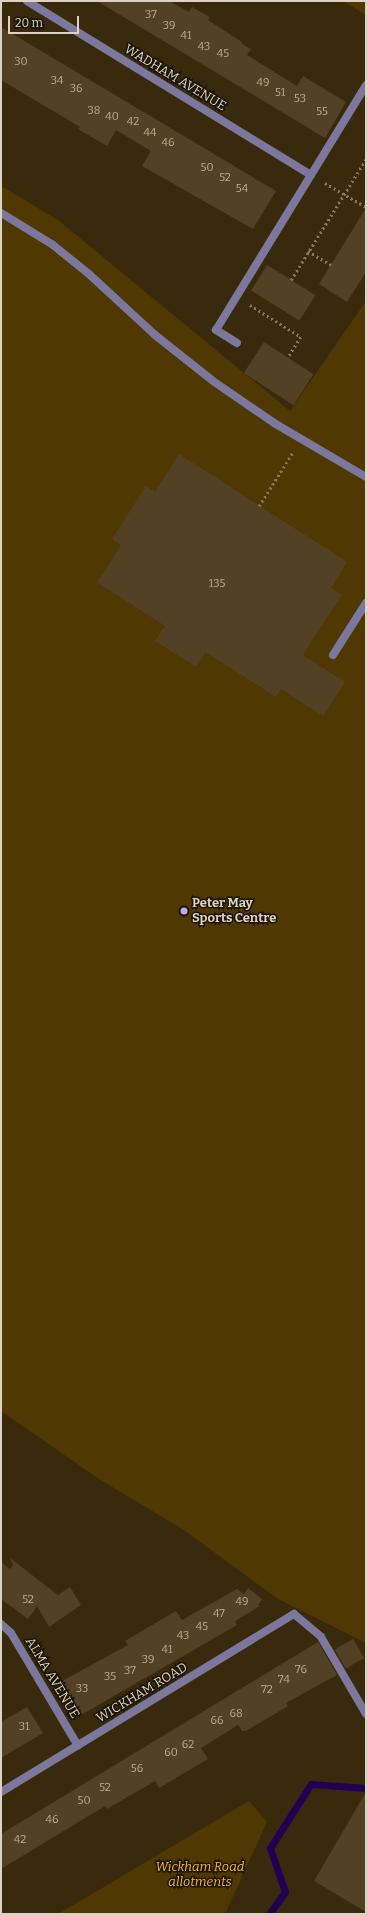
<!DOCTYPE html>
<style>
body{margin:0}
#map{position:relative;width:367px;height:1915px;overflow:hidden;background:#3a2a0d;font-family:Bitter,serif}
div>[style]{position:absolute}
.green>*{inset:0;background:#503802}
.stream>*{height:7px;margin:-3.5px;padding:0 3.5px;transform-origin:3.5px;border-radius:3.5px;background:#200053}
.building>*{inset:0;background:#524125;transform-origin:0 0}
.path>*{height:2.5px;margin-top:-1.25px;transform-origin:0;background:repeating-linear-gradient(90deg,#857760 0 2px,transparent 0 5px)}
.service>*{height:8px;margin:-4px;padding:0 4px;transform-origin:4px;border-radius:4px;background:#7b779d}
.minor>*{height:8px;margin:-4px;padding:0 4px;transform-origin:4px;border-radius:4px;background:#7b779d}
.dots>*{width:11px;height:11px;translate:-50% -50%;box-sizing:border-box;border:2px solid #1b1408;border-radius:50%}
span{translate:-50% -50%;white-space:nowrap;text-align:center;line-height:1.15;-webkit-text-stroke:3px #1b1408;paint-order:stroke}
.number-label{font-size:11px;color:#baae9c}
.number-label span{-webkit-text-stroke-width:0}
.street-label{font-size:13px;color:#ddd3c3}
.poi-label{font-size:13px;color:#ddd3c3;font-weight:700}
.left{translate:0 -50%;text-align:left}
.park-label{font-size:13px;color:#fbb92f;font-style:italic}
.frame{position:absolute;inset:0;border:2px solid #ddd3c3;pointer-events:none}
.scale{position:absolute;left:8px;top:16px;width:71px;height:18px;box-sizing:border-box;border:2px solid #ddd3c3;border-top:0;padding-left:5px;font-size:12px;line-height:14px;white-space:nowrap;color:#ddd3c3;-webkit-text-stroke:3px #1b1408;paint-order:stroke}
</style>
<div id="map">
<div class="green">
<div style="clip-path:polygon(343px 1px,366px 1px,366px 15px)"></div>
<div style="clip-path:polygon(1px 186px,58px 220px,290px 411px,366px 301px,366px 1643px,278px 1599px,184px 1530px,99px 1479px,1px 1411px)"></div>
<div style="clip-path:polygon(249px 1801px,267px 1822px,225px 1914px,58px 1914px)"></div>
</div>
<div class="stream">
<div style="left:269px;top:1914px;width:27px;rotate:-54deg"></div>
<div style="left:285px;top:1892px;width:46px;rotate:-108.8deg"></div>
<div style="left:270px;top:1848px;width:76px;rotate:-57.4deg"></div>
<div style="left:311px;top:1784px;width:55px;rotate:4.2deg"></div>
</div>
<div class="building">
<div style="clip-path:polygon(97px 1px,169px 1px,189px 12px,192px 7px,210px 17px,208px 20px,242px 42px,241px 43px,251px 49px,247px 55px,255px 60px,297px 86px,303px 76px,346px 102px,325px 138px)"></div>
<div style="clip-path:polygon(1px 27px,276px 191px,253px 229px,142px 166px,151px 151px,116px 130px,107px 146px,78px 129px,80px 127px,1px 80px)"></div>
<div style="clip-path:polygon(366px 208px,366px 272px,347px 302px,319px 284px)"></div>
<div style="left:267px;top:265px;width:57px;height:30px;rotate:32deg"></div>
<div style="left:264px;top:342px;width:59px;height:37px;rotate:33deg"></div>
<div style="clip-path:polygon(179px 454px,347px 562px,331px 588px,342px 595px,303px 655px,345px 682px,323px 716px,281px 689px,276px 697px,206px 652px,196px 667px,155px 641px,165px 626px,97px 582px,121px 545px,112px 539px,146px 486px,155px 492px)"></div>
<div style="clip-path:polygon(10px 1558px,58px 1595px,70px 1587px,81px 1605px,49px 1627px,37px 1606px,28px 1619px,1px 1599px,1px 1562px,10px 1569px,13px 1565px)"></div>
<div style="clip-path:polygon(248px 1588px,262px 1599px,258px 1605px,260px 1606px,235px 1621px,237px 1625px,81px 1715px,62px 1681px,128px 1645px,125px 1641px,176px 1611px,182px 1620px,237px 1589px,244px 1594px)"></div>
<div style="left:353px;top:1639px;width:22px;height:21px;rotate:60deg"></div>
<div style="clip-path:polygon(318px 1642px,337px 1675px,286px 1703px,288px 1706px,246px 1731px,242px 1731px,238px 1725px,201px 1748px,208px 1759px,159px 1788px,155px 1781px,107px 1809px,105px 1806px,1px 1869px,1px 1834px)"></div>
<div style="clip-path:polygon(27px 1707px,43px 1733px,1px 1758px,1px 1722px)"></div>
<div style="clip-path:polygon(366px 1792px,366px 1912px,314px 1881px)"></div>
</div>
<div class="path">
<div style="left:325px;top:183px;width:48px;rotate:30.3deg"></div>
<div style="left:308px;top:251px;width:27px;rotate:31deg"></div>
<div style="left:291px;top:280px;width:142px;rotate:-58.2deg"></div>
<div style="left:250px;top:305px;width:60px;rotate:32.1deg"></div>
<div style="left:301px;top:337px;width:25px;rotate:122deg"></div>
<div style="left:259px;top:506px;width:64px;rotate:-57.8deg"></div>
</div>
<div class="service">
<div style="left:1px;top:213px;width:61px;rotate:31.6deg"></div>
<div style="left:53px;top:245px;width:48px;rotate:39deg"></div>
<div style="left:90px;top:275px;width:88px;rotate:42.7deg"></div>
<div style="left:155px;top:335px;width:74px;rotate:38.4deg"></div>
<div style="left:213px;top:381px;width:74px;rotate:34.5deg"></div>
<div style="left:274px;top:423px;width:107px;rotate:30.4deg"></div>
<div style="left:333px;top:655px;width:62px;rotate:-57.6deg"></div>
<div style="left:294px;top:1614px;width:35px;rotate:40deg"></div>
<div style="left:321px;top:1637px;width:89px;rotate:59.7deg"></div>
</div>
<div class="minor">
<div style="left:27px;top:1px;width:333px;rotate:31.5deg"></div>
<div style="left:237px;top:343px;width:25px;rotate:-148deg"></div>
<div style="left:216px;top:330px;width:287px;rotate:-58.5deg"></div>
<div style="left:1px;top:1624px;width:13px;rotate:42deg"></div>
<div style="left:11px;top:1633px;width:131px;rotate:59.3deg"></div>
<div style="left:1px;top:1792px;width:343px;rotate:-31.3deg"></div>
</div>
<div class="dots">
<div style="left:184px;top:911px;background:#b5acf8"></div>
</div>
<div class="number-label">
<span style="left:151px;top:15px">37</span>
<span style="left:169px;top:26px">39</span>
<span style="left:186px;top:36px">41</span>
<span style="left:204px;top:47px">43</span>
<span style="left:223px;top:54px">45</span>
<span style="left:21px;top:62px">30</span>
<span style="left:57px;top:81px">34</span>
<span style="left:263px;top:83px">49</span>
<span style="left:76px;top:89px">36</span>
<span style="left:280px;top:93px">51</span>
<span style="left:300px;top:99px">53</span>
<span style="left:94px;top:111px">38</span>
<span style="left:322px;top:112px">55</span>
<span style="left:112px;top:117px">40</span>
<span style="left:133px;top:122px">42</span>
<span style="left:150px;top:133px">44</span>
<span style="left:168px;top:143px">46</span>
<span style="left:207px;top:168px">50</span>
<span style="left:225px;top:178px">52</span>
<span style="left:242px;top:189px">54</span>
<span style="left:217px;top:584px">135</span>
<span style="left:28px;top:1600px">52</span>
<span style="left:242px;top:1602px">49</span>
<span style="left:219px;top:1614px">47</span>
<span style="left:202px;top:1627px">45</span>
<span style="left:183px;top:1636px">43</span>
<span style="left:167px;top:1650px">41</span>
<span style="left:148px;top:1660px">39</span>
<span style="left:301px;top:1670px">76</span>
<span style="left:130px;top:1671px">37</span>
<span style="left:110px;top:1677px">35</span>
<span style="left:284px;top:1680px">74</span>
<span style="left:82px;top:1689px">33</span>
<span style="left:267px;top:1690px">72</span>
<span style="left:236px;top:1714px">68</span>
<span style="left:217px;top:1721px">66</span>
<span style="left:24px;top:1727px">31</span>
<span style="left:188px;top:1745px">62</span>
<span style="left:171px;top:1753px">60</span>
<span style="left:137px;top:1769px">56</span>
<span style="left:105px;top:1788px">52</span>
<span style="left:84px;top:1801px">50</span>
<span style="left:52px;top:1820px">46</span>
<span style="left:20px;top:1840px">42</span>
</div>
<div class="street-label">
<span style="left:175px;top:78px;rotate:31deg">WADHAM AVENUE</span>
<span style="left:52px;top:1678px;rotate:59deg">ALMA AVENUE</span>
<span style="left:142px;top:1693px;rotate:-31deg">WICKHAM ROAD</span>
</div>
<div class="poi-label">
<span class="left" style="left:192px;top:911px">Peter May<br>Sports Centre</span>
</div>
<div class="park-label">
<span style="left:200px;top:1875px">Wickham Road<br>allotments</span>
</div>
<div class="frame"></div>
<div class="scale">20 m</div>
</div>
